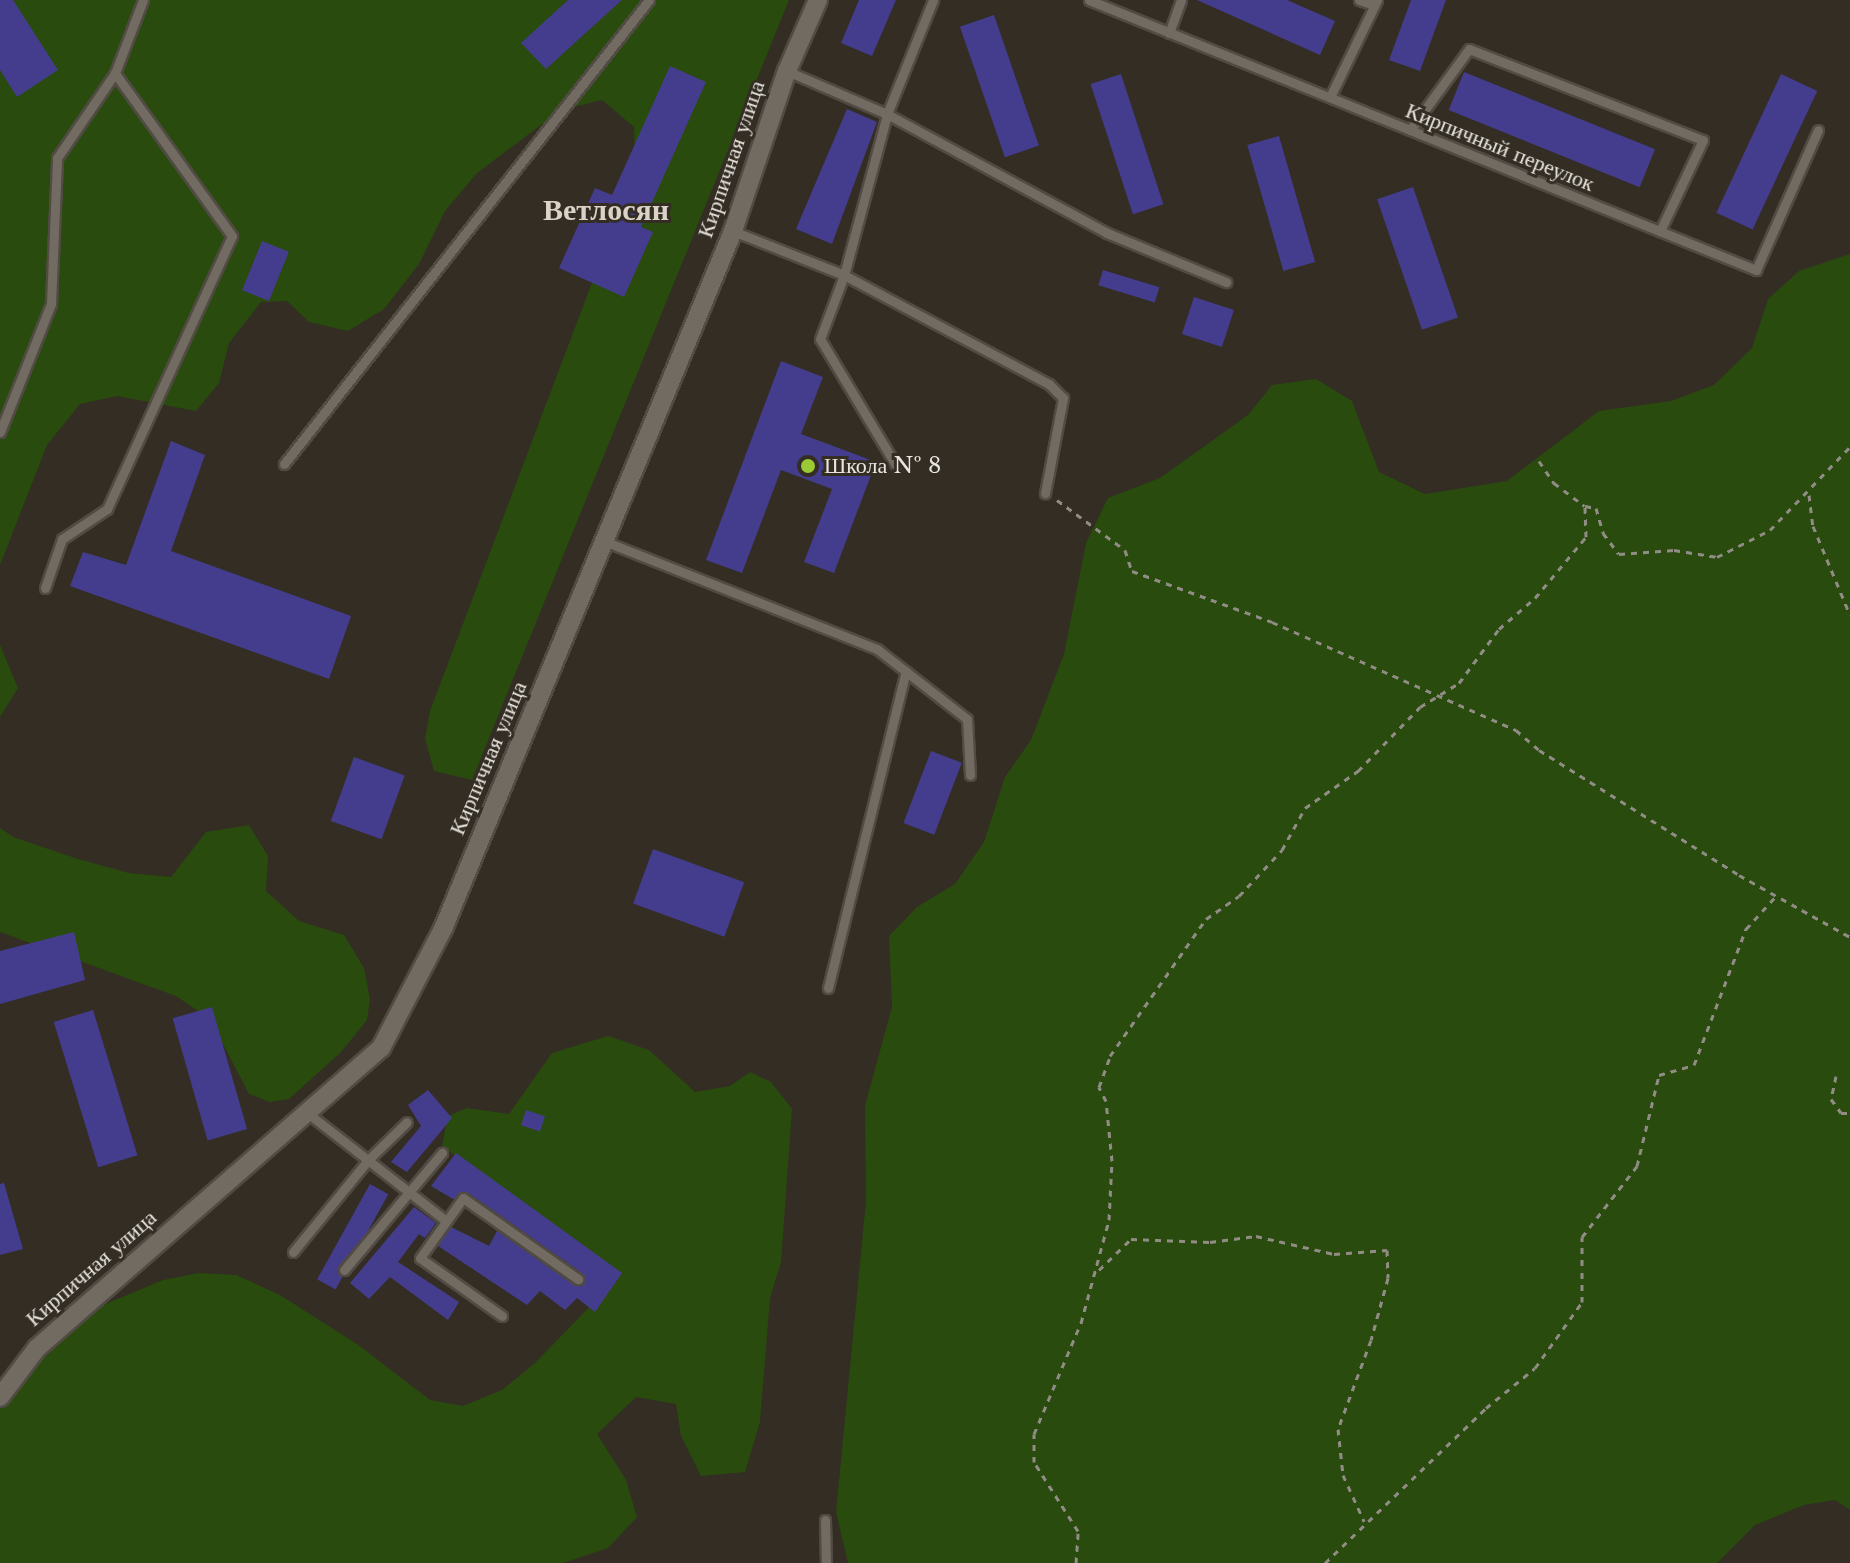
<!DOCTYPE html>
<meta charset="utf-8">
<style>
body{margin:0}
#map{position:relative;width:1850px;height:1563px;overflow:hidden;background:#332d24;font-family:"Libre Baskerville",serif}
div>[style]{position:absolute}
.green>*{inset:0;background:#294b0d}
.building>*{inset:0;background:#443d8e;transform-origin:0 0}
.path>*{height:3px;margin-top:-1.5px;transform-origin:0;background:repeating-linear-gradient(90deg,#918c85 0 6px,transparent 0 12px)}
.roads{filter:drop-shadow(2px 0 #514b44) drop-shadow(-2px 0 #514b44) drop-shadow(0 2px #514b44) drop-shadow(0 -2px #514b44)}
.lane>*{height:9px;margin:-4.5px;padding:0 4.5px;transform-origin:4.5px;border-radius:4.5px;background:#726b61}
.street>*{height:18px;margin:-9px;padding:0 9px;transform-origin:9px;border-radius:9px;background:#726b61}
.dots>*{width:22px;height:22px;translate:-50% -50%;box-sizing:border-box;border:4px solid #332d24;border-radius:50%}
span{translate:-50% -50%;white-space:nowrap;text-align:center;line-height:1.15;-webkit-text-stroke:6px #332d24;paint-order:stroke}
.street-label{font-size:22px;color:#e9e5df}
.poi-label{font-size:22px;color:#e9e5df}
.left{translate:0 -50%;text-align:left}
.district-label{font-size:30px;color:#dbd3c7;font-weight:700}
</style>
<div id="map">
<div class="green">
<div style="clip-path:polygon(0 0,789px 0,472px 780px,434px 771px,425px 739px,430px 711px,635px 169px,634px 127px,602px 100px,561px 110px,477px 173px,445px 211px,419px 264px,384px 309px,348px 331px,309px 322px,287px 301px,261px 302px,229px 343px,219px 383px,196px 411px,117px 396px,80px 404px,47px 445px,0 565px)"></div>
<div style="clip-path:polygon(1850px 254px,1850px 1510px,1835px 1500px,1804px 1505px,1755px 1525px,1717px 1563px,848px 1563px,836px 1512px,866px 1201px,865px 1106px,892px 1007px,889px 936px,917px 907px,955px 884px,984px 842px,1005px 777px,1031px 740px,1064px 654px,1086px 543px,1108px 498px,1160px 478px,1248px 415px,1272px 385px,1316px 379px,1352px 401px,1379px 472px,1425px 494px,1507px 481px,1599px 411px,1671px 401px,1714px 385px,1752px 348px,1768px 299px,1799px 271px)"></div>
<div style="clip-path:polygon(0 645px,18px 688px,0 717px)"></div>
<div style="clip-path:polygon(249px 825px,268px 856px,266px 891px,299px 921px,344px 935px,364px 968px,370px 999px,367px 1020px,341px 1052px,289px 1099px,270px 1102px,249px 1094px,210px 1019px,176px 996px,0 932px,0 828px,13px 837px,78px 859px,129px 873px,171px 877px,206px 832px)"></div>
<div style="clip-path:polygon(608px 1036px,649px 1050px,695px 1092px,730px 1086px,750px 1072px,771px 1082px,792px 1109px,781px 1262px,770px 1298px,760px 1422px,745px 1472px,701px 1476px,681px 1436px,676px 1404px,636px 1397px,597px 1434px,626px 1480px,637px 1517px,608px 1548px,563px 1563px,0 1563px,0 1397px,103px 1305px,163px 1280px,199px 1273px,236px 1275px,280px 1295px,357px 1344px,430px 1400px,463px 1406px,502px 1390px,534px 1364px,600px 1296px,593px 1267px,442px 1145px,448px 1116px,467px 1108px,509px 1114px,552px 1053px)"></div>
</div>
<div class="building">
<div style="clip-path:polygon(0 0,13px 0,58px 70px,17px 97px,0 70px)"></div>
<div style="clip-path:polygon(568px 0,622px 0,546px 69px,521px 43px)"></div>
<div style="clip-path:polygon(859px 0,896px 0,872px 56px,841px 43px)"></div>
<div style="clip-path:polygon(1197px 0,1287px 0,1335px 21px,1320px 55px)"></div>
<div style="clip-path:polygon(1411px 0,1446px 0,1420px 71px,1389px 60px)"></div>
<div style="left:994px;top:15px;width:138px;height:36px;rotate:71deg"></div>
<div style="clip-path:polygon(670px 66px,706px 82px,641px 227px,653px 232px,624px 297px,559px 268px,595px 188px,612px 195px)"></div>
<div style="left:1464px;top:72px;width:206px;height:41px;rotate:22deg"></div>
<div style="left:1121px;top:74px;width:137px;height:32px;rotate:72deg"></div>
<div style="left:1781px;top:74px;width:40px;height:153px;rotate:25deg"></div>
<div style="clip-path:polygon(847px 109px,877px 122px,832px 244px,796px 229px)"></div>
<div style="left:1279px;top:136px;width:131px;height:33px;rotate:74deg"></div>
<div style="left:1413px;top:187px;width:138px;height:38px;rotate:71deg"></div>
<div style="left:262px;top:241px;width:29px;height:53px;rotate:22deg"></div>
<div style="left:1103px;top:270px;width:59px;height:16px;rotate:17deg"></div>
<div style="left:1194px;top:297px;width:42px;height:39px;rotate:18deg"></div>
<div style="clip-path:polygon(781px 361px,823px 377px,801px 434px,876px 462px,834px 573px,804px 562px,832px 489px,781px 470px,742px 573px,706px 560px)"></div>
<div style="clip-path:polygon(171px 441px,205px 455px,171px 551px,351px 616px,329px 679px,70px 586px,83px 552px,126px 565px)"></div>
<div style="left:931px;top:751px;width:33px;height:77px;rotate:21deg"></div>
<div style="left:354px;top:757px;width:54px;height:68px;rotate:20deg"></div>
<div style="left:653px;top:849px;width:97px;height:58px;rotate:20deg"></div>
<div style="clip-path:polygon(74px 932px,85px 980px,0 1004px,0 951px)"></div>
<div style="left:212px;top:1007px;width:127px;height:41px;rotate:74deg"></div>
<div style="left:93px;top:1010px;width:152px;height:41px;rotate:73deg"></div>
<div style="clip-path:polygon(428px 1090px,452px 1118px,407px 1172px,391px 1162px,421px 1126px,408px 1105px)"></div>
<div style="left:526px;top:1110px;width:20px;height:16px;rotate:18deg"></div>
<div style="clip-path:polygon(456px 1153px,622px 1273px,595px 1312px,577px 1298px,565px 1310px,540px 1291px,527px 1305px,438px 1246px,451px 1227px,489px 1246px,497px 1231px,574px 1285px,585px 1280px,582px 1273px,467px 1192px,453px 1199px,431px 1186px)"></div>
<div style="clip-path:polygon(4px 1183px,23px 1249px,0 1255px,0 1184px)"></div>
<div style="left:370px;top:1184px;width:21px;height:109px;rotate:29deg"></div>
<div style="clip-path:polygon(414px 1207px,436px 1223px,425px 1238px,419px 1234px,398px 1262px,459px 1302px,448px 1320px,390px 1277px,369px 1299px,350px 1283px)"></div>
</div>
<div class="path">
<div style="left:1539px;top:461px;width:27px;rotate:56deg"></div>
<div style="left:1554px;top:483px;width:38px;rotate:37deg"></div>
<div style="left:1809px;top:495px;width:31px;rotate:83deg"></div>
<div style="left:1813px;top:526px;width:96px;rotate:67.4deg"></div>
<div style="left:1057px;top:500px;width:84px;rotate:36.3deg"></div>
<div style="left:1125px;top:550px;width:22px;rotate:72deg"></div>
<div style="left:1132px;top:571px;width:149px;rotate:20deg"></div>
<div style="left:1272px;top:622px;width:267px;rotate:23.9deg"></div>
<div style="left:1516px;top:730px;width:30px;rotate:41deg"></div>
<div style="left:1539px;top:750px;width:236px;rotate:32deg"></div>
<div style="left:1739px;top:875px;width:127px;rotate:29.2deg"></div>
<div style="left:1836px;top:1076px;width:24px;rotate:102deg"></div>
<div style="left:1831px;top:1099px;width:17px;rotate:54deg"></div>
<div style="left:1841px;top:1113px;width:9px"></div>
<div style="left:1099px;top:1270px;width:45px;rotate:-44.1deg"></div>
<div style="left:1131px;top:1239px;width:79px;rotate:2.2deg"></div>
<div style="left:1210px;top:1242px;width:46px;rotate:-7.4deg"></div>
<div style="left:1256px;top:1236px;width:80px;rotate:13deg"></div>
<div style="left:1334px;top:1254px;width:53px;rotate:-4.3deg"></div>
<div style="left:1387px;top:1250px;width:28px;rotate:88deg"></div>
<div style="left:1388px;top:1278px;width:64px;rotate:105.3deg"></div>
<div style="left:1371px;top:1340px;width:95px;rotate:110.3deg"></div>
<div style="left:1338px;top:1429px;width:46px;rotate:83.8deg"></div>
<div style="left:1343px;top:1475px;width:51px;rotate:65.5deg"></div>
<div style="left:1076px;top:1563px;width:32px;rotate:-86deg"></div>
<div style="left:1078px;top:1531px;width:82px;rotate:-122.5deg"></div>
<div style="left:1034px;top:1462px;width:28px;rotate:-90deg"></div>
<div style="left:1034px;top:1434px;width:121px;rotate:-67.1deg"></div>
<div style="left:1081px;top:1323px;width:107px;rotate:-74.8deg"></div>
<div style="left:1109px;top:1220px;width:59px;rotate:-87.1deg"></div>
<div style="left:1112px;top:1161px;width:60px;rotate:-95.7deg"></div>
<div style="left:1106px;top:1101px;width:16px;rotate:-117deg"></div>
<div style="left:1099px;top:1087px;width:33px;rotate:-70deg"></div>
<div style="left:1110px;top:1056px;width:167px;rotate:-55deg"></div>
<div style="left:1206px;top:919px;width:40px;rotate:-34.9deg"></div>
<div style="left:1239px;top:896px;width:63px;rotate:-46.9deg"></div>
<div style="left:1282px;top:850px;width:48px;rotate:-61.3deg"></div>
<div style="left:1305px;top:808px;width:65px;rotate:-34.9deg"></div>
<div style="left:1358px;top:771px;width:89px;rotate:-45.9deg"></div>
<div style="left:1420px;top:707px;width:46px;rotate:-31.6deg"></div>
<div style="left:1459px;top:683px;width:67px;rotate:-53.5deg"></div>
<div style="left:1499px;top:629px;width:48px;rotate:-40.7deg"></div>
<div style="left:1535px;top:598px;width:80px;rotate:-50.1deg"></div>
<div style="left:1586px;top:537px;width:31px;rotate:-92deg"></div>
<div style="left:1585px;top:506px;width:11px;rotate:10deg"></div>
<div style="left:1596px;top:508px;width:26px;rotate:74deg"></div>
<div style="left:1603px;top:533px;width:26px;rotate:53deg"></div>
<div style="left:1619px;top:554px;width:55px;rotate:-4.2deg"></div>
<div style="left:1674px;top:550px;width:44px;rotate:9.2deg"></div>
<div style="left:1717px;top:557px;width:59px;rotate:-27deg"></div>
<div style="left:1770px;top:530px;width:115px;rotate:-46.1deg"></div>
<div style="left:1325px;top:1563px;width:223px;rotate:-43.9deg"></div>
<div style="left:1486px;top:1408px;width:63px;rotate:-39.2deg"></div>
<div style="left:1535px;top:1368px;width:81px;rotate:-54.5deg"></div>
<div style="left:1582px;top:1302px;width:65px;rotate:-90deg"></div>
<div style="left:1582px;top:1237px;width:90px;rotate:-52.2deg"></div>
<div style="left:1637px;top:1166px;width:94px;rotate:-76.4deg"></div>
<div style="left:1659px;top:1075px;width:36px;rotate:-16deg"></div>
<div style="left:1694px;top:1065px;width:146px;rotate:-69.1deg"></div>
<div style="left:1746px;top:929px;width:45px;rotate:-47.7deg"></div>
</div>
<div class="roads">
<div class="lane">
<div style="left:1089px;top:0;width:720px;rotate:22.04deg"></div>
<div style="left:1756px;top:270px;width:153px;rotate:-66.1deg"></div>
<div style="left:1359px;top:0;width:16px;rotate:18deg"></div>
<div style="left:1169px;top:33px;width:35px;rotate:-70deg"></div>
<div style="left:787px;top:71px;width:109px;rotate:23.3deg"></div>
<div style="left:887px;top:114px;width:250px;rotate:28.4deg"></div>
<div style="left:1107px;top:233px;width:129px;rotate:22.4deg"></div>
<div style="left:1330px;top:97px;width:108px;rotate:-64.1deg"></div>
<div style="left:1410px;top:130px;width:100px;rotate:-53.9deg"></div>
<div style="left:1469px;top:49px;width:251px;rotate:21.3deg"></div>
<div style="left:1703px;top:140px;width:101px;rotate:115.3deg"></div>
<div style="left:733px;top:231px;width:119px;rotate:21.6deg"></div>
<div style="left:844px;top:275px;width:232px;rotate:28deg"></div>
<div style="left:1049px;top:384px;width:20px;rotate:45deg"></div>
<div style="left:1063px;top:398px;width:97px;rotate:100.7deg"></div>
<div style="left:0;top:432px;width:138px;rotate:-68.3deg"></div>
<div style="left:51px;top:304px;width:146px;rotate:-87.6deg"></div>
<div style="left:57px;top:158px;width:103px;rotate:-55.7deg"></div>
<div style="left:115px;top:73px;width:78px;rotate:-69deg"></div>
<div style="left:284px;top:464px;width:590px;rotate:-51.81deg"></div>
<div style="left:897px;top:467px;width:149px;rotate:-121deg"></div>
<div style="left:820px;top:339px;width:68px;rotate:-69.4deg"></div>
<div style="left:844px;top:275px;width:167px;rotate:-75deg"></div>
<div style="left:887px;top:114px;width:123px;rotate:-68deg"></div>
<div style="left:604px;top:541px;width:294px;rotate:21.6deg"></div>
<div style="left:877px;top:649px;width:114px;rotate:37.9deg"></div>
<div style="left:967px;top:719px;width:56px;rotate:86.9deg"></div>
<div style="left:45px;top:588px;width:52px;rotate:-70.9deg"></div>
<div style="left:62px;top:539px;width:54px;rotate:-33.7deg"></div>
<div style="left:107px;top:509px;width:300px;rotate:-65.4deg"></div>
<div style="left:232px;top:236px;width:201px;rotate:-125.7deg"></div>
<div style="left:828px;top:988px;width:326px;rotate:-76.2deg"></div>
<div style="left:310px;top:1115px;width:172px;rotate:37.9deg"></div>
<div style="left:293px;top:1252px;width:119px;rotate:-50.8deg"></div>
<div style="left:368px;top:1160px;width:54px;rotate:-44.3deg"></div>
<div style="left:344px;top:1270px;width:153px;rotate:-50.1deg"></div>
<div style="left:502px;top:1316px;width:100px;rotate:-144.7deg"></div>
<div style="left:420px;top:1258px;width:74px;rotate:-54.4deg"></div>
<div style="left:463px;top:1198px;width:141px;rotate:35.2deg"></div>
<div style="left:825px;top:1520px;width:43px;rotate:88.7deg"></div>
</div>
<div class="street">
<div style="left:0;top:1397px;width:61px;rotate:-52.9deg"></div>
<div style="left:37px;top:1348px;width:456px;rotate:-41.1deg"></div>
<div style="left:381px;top:1048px;width:134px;rotate:-62.5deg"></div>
<div style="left:443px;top:929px;width:756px;rotate:-67.44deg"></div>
<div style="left:733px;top:231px;width:169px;rotate:-71.4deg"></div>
<div style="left:787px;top:71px;width:77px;rotate:-66.4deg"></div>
</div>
</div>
<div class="dots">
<div style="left:808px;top:466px;background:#9acb35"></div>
</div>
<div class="street-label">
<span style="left:1500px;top:147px;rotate:22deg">Кирпичный переулок</span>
<span style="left:731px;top:159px;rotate:-71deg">Кирпичная улица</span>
<span style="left:488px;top:758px;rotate:-67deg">Кирпичная улица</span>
<span style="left:91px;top:1268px;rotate:-41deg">Кирпичная улица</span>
</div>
<div class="poi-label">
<span class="left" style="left:824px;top:466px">Школа № 8</span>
</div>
<div class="district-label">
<span style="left:606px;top:210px">Ветлосян</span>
</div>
</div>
